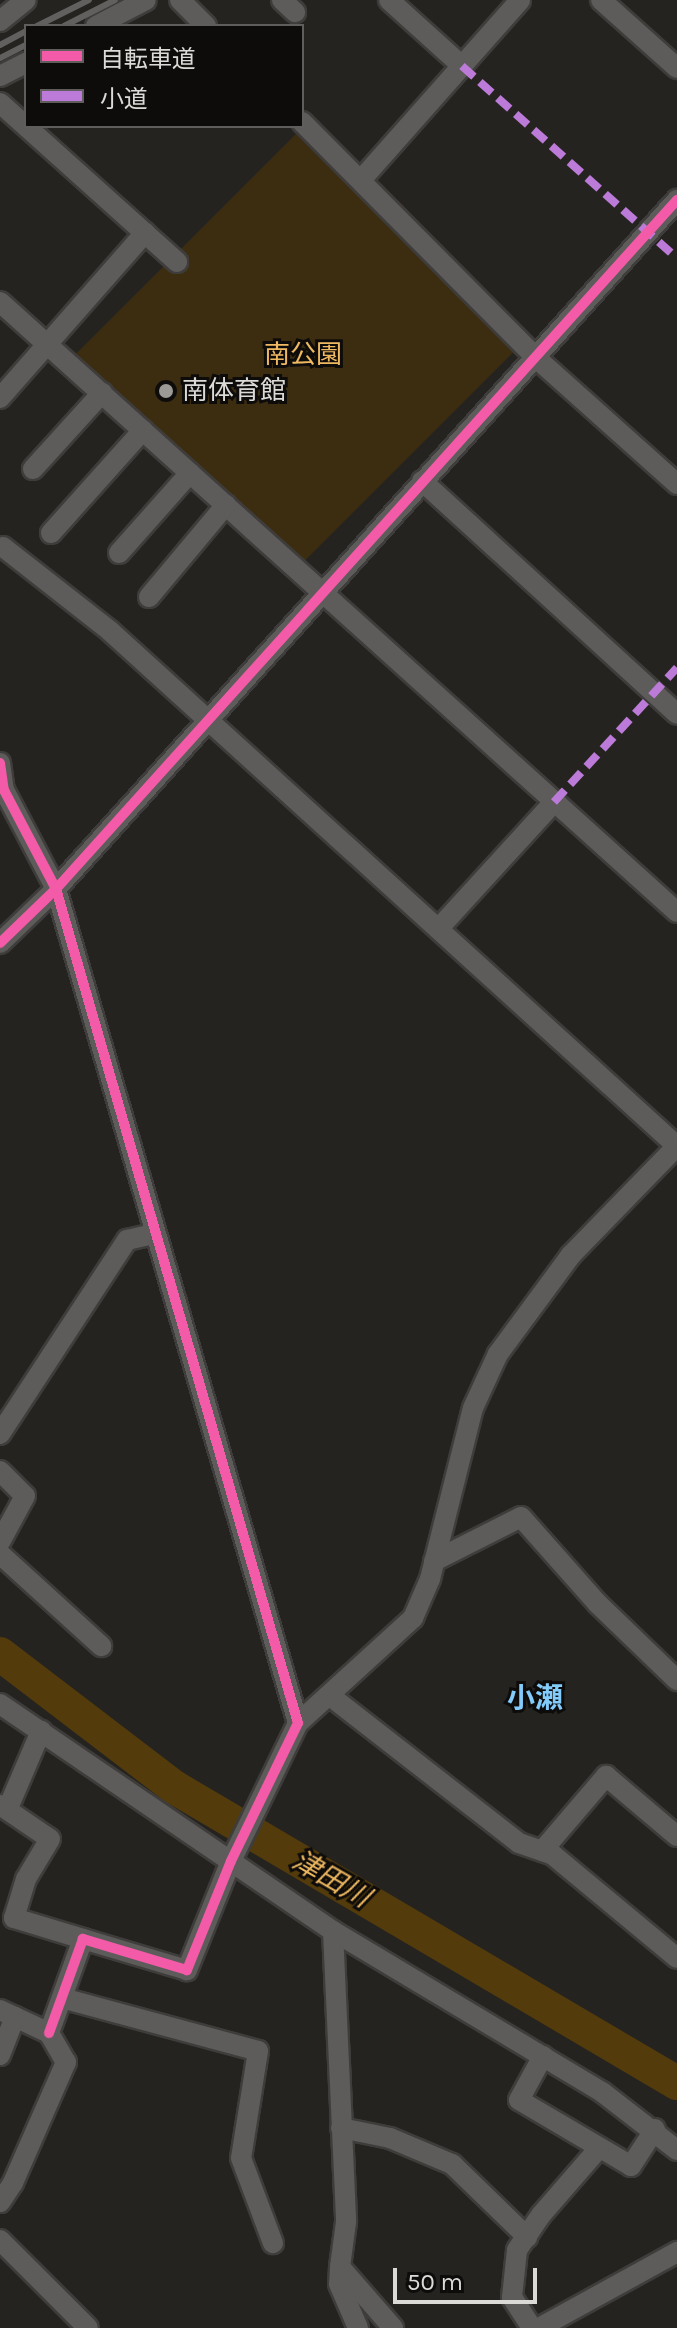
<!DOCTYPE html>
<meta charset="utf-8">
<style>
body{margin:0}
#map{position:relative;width:677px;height:2328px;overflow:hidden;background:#252320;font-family:Karla,"Noto Sans JP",sans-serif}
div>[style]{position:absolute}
.green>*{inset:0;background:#3c2d10;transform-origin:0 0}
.river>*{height:34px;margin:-17px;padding:0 17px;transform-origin:17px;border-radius:17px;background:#533b0b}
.roads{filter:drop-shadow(2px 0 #3f3d3b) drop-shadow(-2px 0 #3f3d3b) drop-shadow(0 2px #3f3d3b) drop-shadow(0 -2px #3f3d3b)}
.minor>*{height:20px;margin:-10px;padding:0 10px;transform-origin:10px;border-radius:10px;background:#5d5c5a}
.rail>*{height:6px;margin:-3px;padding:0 3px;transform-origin:3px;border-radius:3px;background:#61605e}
.quiet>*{height:8px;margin-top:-4px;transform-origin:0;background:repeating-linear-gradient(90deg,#bd7bd9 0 16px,transparent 0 24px)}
.cycleway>*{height:10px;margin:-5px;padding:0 5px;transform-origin:5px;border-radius:5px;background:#f35aa7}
.dots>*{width:22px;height:22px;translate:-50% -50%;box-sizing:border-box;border:4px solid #0e0c0b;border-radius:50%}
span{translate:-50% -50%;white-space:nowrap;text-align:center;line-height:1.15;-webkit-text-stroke:6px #0e0c0b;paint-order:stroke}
.park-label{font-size:26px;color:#efb961}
.poi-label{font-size:26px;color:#dcdad7}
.left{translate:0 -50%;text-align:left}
.neighbourhood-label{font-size:28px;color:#82cbfb;font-weight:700}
.water-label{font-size:28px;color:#edb75f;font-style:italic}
.legend{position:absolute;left:24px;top:24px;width:280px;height:104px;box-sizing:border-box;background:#0e0c0b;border:2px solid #605e5d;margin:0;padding:10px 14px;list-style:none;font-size:24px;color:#dcdad7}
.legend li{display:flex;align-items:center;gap:16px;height:40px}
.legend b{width:40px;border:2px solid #605e5d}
.scale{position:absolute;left:393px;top:2268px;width:144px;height:36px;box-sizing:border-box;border:4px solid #dcdad7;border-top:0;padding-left:10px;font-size:24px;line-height:28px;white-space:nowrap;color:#dcdad7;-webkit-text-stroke:6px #0e0c0b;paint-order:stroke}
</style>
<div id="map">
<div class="green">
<div style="left:296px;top:134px;width:308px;height:313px;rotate:45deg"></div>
</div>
<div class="river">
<div style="left:0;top:1654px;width:219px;rotate:37.4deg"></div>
<div style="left:174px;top:1787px;width:584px;rotate:30.48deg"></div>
</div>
<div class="roads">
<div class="minor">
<div style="left:180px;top:0;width:37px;rotate:45deg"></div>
<div style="left:282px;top:0;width:18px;rotate:43deg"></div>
<div style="left:389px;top:0;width:98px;rotate:42.1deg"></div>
<div style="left:601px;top:0;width:102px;rotate:41.8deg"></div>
<div style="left:0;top:21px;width:33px;rotate:-39deg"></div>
<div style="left:96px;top:26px;width:56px;rotate:-27.5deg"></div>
<div style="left:0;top:76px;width:29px;rotate:-27deg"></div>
<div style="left:0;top:103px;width:238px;rotate:41.9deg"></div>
<div style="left:302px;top:122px;width:330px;rotate:45.2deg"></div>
<div style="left:534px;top:356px;width:192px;rotate:41.8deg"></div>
<div style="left:361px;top:180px;width:240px;rotate:-48.5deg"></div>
<div style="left:0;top:302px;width:911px;rotate:42.02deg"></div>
<div style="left:0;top:398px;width:220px;rotate:-48.7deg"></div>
<div style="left:33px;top:469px;width:103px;rotate:-47.8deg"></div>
<div style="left:422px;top:481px;width:345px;rotate:42.4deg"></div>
<div style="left:51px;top:533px;width:138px;rotate:-48.2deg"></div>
<div style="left:3px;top:547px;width:136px;rotate:38.1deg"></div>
<div style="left:110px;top:631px;width:766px;rotate:42.25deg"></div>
<div style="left:119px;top:553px;width:107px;rotate:-48.4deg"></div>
<div style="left:149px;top:597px;width:120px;rotate:-50.1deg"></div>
<div style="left:0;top:763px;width:27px;rotate:82deg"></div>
<div style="left:4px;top:790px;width:112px;rotate:62.3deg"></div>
<div style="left:56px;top:889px;width:868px;rotate:73.82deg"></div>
<div style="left:298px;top:1723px;width:153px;rotate:115.9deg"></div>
<div style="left:231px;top:1861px;width:118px;rotate:112deg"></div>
<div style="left:187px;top:1970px;width:109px;rotate:-163.4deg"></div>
<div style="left:83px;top:1939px;width:100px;rotate:109.9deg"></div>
<div style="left:439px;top:928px;width:171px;rotate:-47.6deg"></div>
<div style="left:0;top:943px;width:78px;rotate:-44deg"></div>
<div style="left:56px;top:889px;width:928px;rotate:-47.97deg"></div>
<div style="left:0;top:1434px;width:232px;rotate:-56.8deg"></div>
<div style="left:127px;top:1240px;width:28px;rotate:-13deg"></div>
<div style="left:0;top:1471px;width:35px;rotate:45deg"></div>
<div style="left:25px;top:1496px;width:52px;rotate:118.5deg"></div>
<div style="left:0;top:1554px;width:137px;rotate:42.3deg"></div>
<div style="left:434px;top:1561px;width:97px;rotate:-26.8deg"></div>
<div style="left:521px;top:1517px;width:116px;rotate:48.5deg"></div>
<div style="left:598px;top:1604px;width:110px;rotate:43.9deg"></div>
<div style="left:329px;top:1695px;width:241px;rotate:37.9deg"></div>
<div style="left:519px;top:1843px;width:36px;rotate:19deg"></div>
<div style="left:553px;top:1855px;width:161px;rotate:39.7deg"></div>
<div style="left:0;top:1704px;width:403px;rotate:34.3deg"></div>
<div style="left:333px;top:1931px;width:313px;rotate:30.9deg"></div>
<div style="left:602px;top:2092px;width:95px;rotate:37.7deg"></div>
<div style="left:298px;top:1723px;width:156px;rotate:-42.4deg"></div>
<div style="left:413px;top:1618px;width:43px;rotate:-66.4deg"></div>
<div style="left:430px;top:1579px;width:176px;rotate:-75.9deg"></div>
<div style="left:473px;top:1408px;width:60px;rotate:-65.2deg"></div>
<div style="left:498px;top:1354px;width:123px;rotate:-53.6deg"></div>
<div style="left:571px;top:1255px;width:152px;rotate:-45.8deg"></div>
<div style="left:0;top:1805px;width:60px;rotate:34.2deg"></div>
<div style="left:50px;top:1839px;width:47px;rotate:121deg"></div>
<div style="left:26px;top:1879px;width:41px;rotate:107.1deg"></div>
<div style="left:14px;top:1918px;width:72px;rotate:16.9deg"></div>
<div style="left:8px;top:1808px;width:84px;rotate:-66.8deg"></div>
<div style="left:542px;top:1851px;width:99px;rotate:-49.5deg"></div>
<div style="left:606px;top:1776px;width:93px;rotate:40.2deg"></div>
<div style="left:333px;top:1931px;width:291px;rotate:87.4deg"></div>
<div style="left:346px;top:2222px;width:45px;rotate:97.6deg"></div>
<div style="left:340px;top:2267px;width:81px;rotate:49deg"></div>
<div style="left:62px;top:1998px;width:203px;rotate:15.1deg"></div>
<div style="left:258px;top:2051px;width:108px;rotate:99deg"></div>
<div style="left:241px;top:2158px;width:91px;rotate:69.4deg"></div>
<div style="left:0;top:2010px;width:54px;rotate:25.1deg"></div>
<div style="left:49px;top:2033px;width:34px;rotate:60deg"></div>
<div style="left:66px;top:2062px;width:132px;rotate:113.7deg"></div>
<div style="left:13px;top:2183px;width:23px;rotate:124deg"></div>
<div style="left:0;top:2055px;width:41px;rotate:-68.5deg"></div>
<div style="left:543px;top:2056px;width:50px;rotate:118.6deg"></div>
<div style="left:519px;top:2100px;width:130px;rotate:30.5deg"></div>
<div style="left:631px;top:2166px;width:44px;rotate:-57deg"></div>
<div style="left:341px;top:2128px;width:50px;rotate:11.5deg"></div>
<div style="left:390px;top:2138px;width:67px;rotate:22.8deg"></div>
<div style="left:452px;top:2164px;width:105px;rotate:44.2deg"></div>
<div style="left:0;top:2240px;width:124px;rotate:45deg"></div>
<div style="left:340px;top:2267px;width:17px;rotate:93deg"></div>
<div style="left:339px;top:2284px;width:48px;rotate:66.6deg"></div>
<div style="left:532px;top:2328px;width:37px;rotate:-123deg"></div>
<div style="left:512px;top:2297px;width:47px;rotate:-83.9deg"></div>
<div style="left:517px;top:2250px;width:42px;rotate:-55.6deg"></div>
<div style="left:541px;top:2215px;width:89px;rotate:-49.1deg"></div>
<div style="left:539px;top:2328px;width:158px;rotate:-28.8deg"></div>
</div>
</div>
<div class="rail">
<div style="left:37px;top:26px;width:58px;rotate:-26.6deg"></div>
<div style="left:64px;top:26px;width:57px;rotate:-27deg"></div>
<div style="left:0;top:45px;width:30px;rotate:-28deg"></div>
<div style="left:0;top:58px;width:29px;rotate:-27deg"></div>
</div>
<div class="quiet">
<div style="left:462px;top:66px;width:288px;rotate:41.8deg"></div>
<div style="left:554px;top:802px;width:182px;rotate:-47.5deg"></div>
</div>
<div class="cycleway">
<div style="left:0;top:763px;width:27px;rotate:82deg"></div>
<div style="left:4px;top:790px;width:112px;rotate:62.3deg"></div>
<div style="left:56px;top:889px;width:868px;rotate:73.82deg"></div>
<div style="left:298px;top:1723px;width:153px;rotate:115.9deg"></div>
<div style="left:231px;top:1861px;width:118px;rotate:112deg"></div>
<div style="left:187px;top:1970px;width:109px;rotate:-163.4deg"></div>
<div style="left:83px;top:1939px;width:100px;rotate:109.9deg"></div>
<div style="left:0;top:943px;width:78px;rotate:-44deg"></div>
<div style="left:56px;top:889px;width:928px;rotate:-47.97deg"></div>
</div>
<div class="dots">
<div style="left:166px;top:391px;background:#9c9a97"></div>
</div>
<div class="park-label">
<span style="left:303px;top:355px">南公園</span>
</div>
<div class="poi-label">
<span class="left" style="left:182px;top:391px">南体育館</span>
</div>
<div class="neighbourhood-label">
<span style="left:535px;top:1698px">小瀬</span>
</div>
<div class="water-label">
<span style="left:331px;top:1879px;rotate:30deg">津田川</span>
</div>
<ul class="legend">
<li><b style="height:10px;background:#f35aa7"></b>自転車道</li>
<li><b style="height:10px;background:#bd7bd9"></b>小道</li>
</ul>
<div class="scale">50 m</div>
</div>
